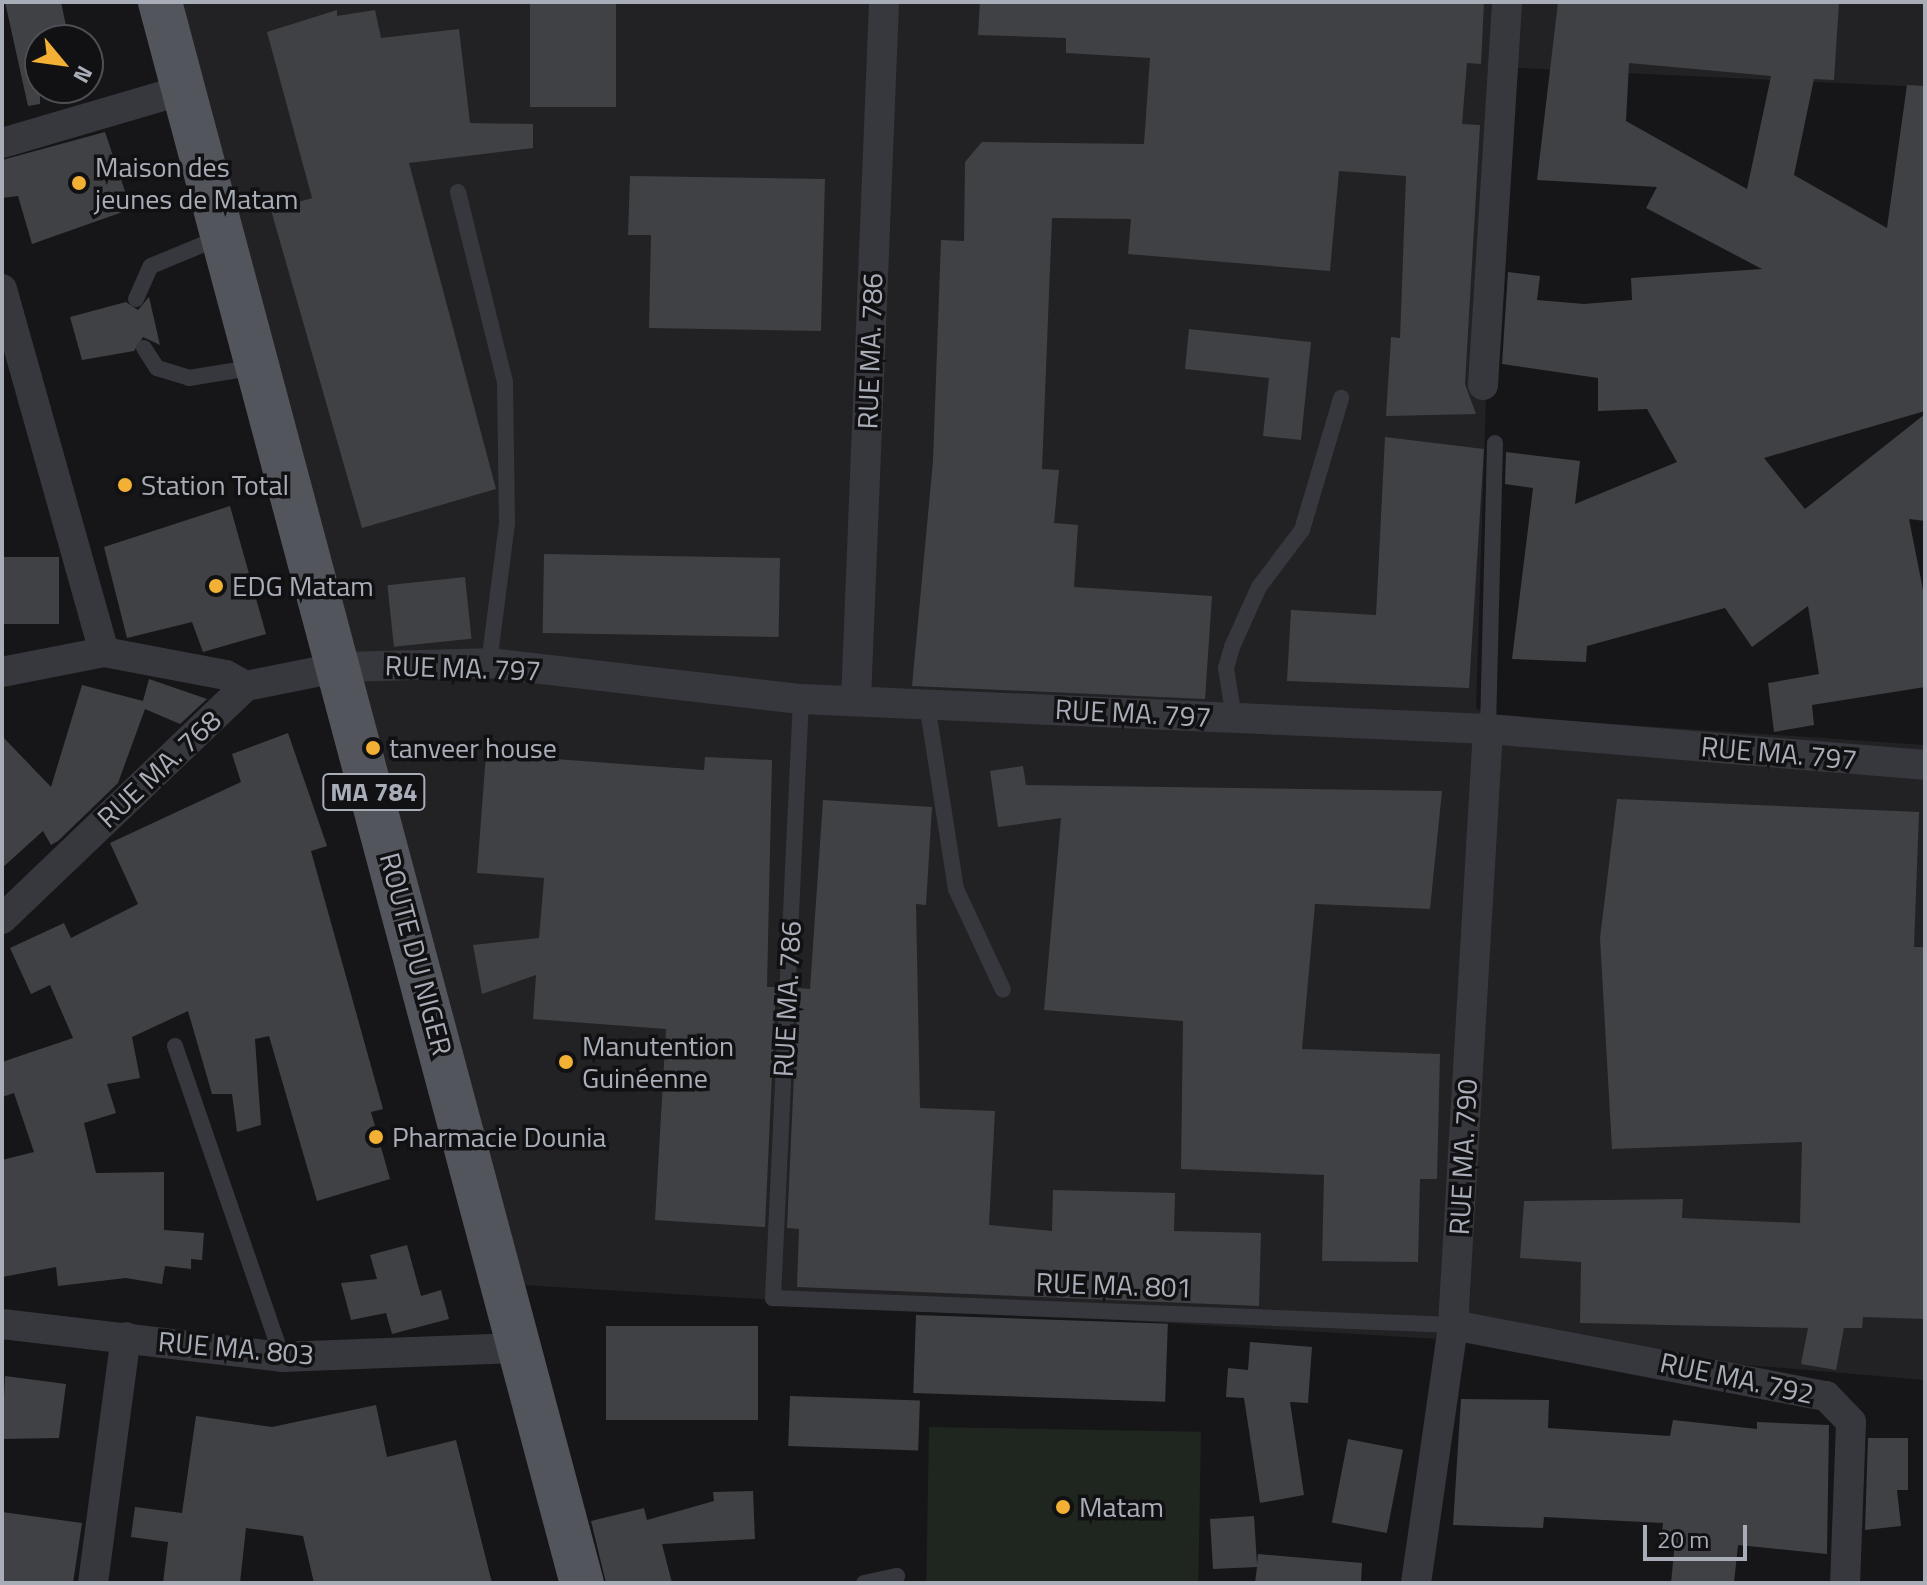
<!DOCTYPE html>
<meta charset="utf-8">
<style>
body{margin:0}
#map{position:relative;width:1927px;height:1585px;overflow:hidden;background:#161618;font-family:"Titillium Web",sans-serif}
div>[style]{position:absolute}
.built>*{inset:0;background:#222225}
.green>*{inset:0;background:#1e261f;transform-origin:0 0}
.building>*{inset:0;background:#404145;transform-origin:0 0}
.lane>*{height:16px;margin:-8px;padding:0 8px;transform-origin:8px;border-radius:8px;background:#37383d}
.street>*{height:30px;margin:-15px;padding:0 15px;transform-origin:15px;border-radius:15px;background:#37383d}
.primary>*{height:44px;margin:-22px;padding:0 22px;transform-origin:22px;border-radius:22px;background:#53555c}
.dots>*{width:22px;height:22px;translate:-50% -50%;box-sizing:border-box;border:4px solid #111113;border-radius:50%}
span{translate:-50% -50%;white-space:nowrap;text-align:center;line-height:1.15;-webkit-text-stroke:7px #111113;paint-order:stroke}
.shield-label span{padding:2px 6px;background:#111113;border:2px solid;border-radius:6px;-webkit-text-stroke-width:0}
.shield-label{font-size:26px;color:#a8adb8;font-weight:700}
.poi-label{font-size:28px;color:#a8adb8}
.left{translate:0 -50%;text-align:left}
.street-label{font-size:28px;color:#a8adb8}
.frame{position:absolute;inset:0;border:4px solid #a8adb8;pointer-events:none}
.north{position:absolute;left:24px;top:24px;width:80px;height:80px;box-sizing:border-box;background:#111113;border:2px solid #4d4f55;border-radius:50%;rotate:119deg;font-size:22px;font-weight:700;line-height:32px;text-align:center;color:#a8adb8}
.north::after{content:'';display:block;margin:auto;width:28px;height:36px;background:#f2b134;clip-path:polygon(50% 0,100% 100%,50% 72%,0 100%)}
.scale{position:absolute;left:1643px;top:1525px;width:104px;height:36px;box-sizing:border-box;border:4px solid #a8adb8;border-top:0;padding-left:10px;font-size:24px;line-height:28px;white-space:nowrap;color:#a8adb8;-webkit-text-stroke:6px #111113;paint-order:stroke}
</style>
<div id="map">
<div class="built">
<div style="clip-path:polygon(160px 2px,1925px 2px,1925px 87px,1518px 68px,1486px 395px,1476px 709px,1495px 716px,1925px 745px,1925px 1380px,1440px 1339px,521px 1285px)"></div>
</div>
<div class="green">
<div style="left:929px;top:1427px;width:272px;height:156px;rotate:1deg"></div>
</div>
<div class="building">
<div style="clip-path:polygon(5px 2px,61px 2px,69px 40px,40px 40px,40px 104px,28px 106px)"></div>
<div style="left:530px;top:2px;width:86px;height:105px"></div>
<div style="clip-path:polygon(980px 2px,1484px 2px,1481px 64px,1467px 63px,1462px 124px,1480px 125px,1465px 384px,1476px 414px,1386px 416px,1391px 337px,1400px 338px,1406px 176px,1339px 171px,1330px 271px,1128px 254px,1131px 219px,1052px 218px,1042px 469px,1059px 470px,1054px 523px,1078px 525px,1074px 587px,1212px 596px,1205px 699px,912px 686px,933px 461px,941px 240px,964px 241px,965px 162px,982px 142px,1144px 144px,1150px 58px,1066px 53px,1066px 38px,978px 35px)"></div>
<div style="clip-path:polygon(evenodd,1558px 2px,1839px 2px,1834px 80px,1814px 79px,1794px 175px,1887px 228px,1907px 85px,1925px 86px,1925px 411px,1764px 458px,1805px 509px,1925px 414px,1925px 521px,1909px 519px,1925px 600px,1925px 687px,1812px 705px,1814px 725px,1774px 732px,1768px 683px,1819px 674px,1808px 606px,1752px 647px,1725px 608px,1587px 646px,1586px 662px,1512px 659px,1533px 488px,1505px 484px,1506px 452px,1580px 461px,1575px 504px,1677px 462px,1647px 409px,1598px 411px,1598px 378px,1502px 364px,1508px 272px,1540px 276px,1537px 300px,1584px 304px,1632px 300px,1631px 278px,1762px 269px,1646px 208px,1657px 187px,1537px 180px,1558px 2px,1629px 63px,1771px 76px,1747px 189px,1626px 121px,1629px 63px)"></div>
<div style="clip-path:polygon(337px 10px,337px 16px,375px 10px,381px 38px,459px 29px,470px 123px,533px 124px,533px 148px,409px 163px,496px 489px,362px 528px,271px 210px,312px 198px,267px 32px)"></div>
<div style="clip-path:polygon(105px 132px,131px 209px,32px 244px,18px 196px,2px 198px,2px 160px)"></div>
<div style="clip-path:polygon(630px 176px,825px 179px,821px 331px,649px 328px,651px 235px,628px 235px)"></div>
<div style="clip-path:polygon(149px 297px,160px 345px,143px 337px,134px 351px,82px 360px,70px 317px,126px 302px,138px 310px)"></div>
<div style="clip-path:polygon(1189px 329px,1311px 342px,1301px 440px,1263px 436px,1269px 378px,1185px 369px)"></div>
<div style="clip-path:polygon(1385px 437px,1484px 449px,1469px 688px,1287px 681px,1291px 610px,1376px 615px)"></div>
<div style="clip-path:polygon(230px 506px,266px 634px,203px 652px,192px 622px,127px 638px,104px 547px)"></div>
<div style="left:544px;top:554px;width:236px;height:79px;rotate:1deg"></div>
<div style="left:2px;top:557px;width:57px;height:67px"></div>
<div style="left:465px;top:577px;width:62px;height:78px;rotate:84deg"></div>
<div style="clip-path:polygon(149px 679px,207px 699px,180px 724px,145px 709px,118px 783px,58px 841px,51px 845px,43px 831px,2px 868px,2px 736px,51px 787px,82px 685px,143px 701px)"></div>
<div style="clip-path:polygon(288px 733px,327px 846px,311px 851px,383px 1109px,371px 1112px,390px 1179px,317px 1201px,269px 1036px,255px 1039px,261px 1125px,237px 1132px,232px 1094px,212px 1094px,188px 1011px,132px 1037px,140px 1078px,107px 1084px,116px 1113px,84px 1123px,96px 1173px,164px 1172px,164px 1230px,204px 1233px,202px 1260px,191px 1259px,191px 1269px,165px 1266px,162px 1284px,126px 1278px,58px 1286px,56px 1267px,2px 1277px,2px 1160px,34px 1152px,14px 1093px,2px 1097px,2px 1062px,73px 1038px,50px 985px,31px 994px,10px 948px,64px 923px,71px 938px,138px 904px,110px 843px,241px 782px,232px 754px)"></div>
<div style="clip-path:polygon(486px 754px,704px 770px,705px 757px,772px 760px,767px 987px,776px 987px,765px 1227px,655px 1220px,666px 1029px,533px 1019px,536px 975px,482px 994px,473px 945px,539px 938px,544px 878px,477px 873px)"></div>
<div style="clip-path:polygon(1023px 766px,1026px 785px,1442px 791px,1430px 909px,1315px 904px,1302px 1049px,1440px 1054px,1437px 1179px,1420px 1179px,1418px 1262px,1322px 1261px,1324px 1175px,1181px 1169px,1183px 1021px,1044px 1010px,1061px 818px,998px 827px,990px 771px)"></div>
<div style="clip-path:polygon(1617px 799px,1919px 812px,1914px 947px,1925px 947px,1925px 1319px,1863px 1317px,1862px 1328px,1844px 1328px,1836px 1370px,1801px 1364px,1808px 1328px,1580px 1323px,1581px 1262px,1520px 1258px,1524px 1201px,1683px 1199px,1682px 1218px,1800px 1223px,1802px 1142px,1612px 1149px,1600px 938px)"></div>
<div style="clip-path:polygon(823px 800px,932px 807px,926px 905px,916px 904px,920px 1108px,995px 1111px,989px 1225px,1052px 1231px,1053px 1190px,1175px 1193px,1174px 1231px,1261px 1233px,1259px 1306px,797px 1287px,799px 1229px,787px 1228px,798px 988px,810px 989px)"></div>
<div style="clip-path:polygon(407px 1245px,421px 1296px,441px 1290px,449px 1319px,392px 1334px,386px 1313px,351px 1320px,341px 1283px,377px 1279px,370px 1255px)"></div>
<div style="left:916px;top:1315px;width:252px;height:78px;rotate:2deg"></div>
<div style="left:606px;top:1326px;width:152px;height:94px"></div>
<div style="clip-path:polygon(1250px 1342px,1312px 1347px,1308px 1403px,1290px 1402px,1304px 1495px,1260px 1503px,1244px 1398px,1226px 1397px,1228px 1368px,1248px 1370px)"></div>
<div style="clip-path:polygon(5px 1376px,66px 1384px,59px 1438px,2px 1439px)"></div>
<div style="left:790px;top:1396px;width:130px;height:50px;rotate:2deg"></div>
<div style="clip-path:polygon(1461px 1399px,1549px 1400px,1548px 1428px,1670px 1436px,1673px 1420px,1757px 1429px,1757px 1422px,1829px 1425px,1827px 1554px,1738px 1545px,1734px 1583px,1671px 1583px,1675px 1542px,1661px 1540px,1663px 1523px,1544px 1517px,1543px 1528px,1453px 1525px)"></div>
<div style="clip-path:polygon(376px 1405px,387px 1457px,456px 1440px,492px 1583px,314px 1583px,303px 1536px,246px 1528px,240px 1583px,163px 1583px,168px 1542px,131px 1537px,135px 1507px,182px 1513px,196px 1416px,272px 1427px)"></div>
<div style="clip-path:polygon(1868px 1438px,1908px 1438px,1908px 1490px,1897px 1490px,1901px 1526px,1865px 1530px)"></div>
<div style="left:1348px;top:1439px;width:56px;height:85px;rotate:11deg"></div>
<div style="clip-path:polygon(753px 1491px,755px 1539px,662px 1544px,672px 1583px,606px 1583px,591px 1521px,644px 1508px,647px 1520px,714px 1501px,713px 1492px)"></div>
<div style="clip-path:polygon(2px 1512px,82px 1523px,73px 1583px,2px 1583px)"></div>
<div style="clip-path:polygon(1254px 1516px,1257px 1564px,1258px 1554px,1362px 1563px,1361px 1583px,1255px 1583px,1257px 1567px,1213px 1569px,1210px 1519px)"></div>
</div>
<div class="lane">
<div style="left:458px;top:192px;width:196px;rotate:76.1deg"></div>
<div style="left:505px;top:382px;width:141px;rotate:89.2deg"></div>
<div style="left:507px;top:523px;width:141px;rotate:97.3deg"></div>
<div style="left:136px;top:299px;width:36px;rotate:-66deg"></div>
<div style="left:151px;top:266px;width:76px;rotate:-22.5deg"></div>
<div style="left:144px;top:348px;width:24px;rotate:57deg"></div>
<div style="left:157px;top:368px;width:34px;rotate:17deg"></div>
<div style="left:189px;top:378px;width:69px;rotate:-9.2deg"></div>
<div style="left:801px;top:699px;width:600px;rotate:92.68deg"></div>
<div style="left:773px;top:1298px;width:681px;rotate:2.27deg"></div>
<div style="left:927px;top:704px;width:187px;rotate:81.1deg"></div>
<div style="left:956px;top:889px;width:111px;rotate:65deg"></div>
<div style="left:1234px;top:718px;width:51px;rotate:-99.1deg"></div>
<div style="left:1226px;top:668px;width:22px;rotate:-74deg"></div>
<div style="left:1232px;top:647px;width:66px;rotate:-65.8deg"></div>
<div style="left:1259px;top:587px;width:71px;rotate:-53deg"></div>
<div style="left:1302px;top:530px;width:138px;rotate:-73.5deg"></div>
<div style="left:1488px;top:729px;width:286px;rotate:-88.6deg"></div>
<div style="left:175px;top:1046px;width:329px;rotate:71deg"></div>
<div style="left:864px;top:1583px;width:34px;rotate:-12deg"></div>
</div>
<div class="street">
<div style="left:2px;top:143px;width:189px;rotate:-16.3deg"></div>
<div style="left:2px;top:289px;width:377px;rotate:74.3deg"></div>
<div style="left:1483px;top:385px;width:384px;rotate:-86.4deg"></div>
<div style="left:2px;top:672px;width:104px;rotate:-11.1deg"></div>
<div style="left:104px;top:652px;width:124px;rotate:10.7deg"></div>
<div style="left:226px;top:675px;width:23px;rotate:29deg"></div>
<div style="left:856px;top:700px;width:699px;rotate:-87.7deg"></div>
<div style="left:2px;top:919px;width:337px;rotate:-43.7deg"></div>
<div style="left:246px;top:686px;width:97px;rotate:-11.3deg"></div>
<div style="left:341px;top:667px;width:148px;rotate:-1.5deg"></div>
<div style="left:489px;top:663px;width:314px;rotate:6.6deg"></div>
<div style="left:801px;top:699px;width:688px;rotate:2.5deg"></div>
<div style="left:1488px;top:729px;width:438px;rotate:4.7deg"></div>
<div style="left:2px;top:1324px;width:282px;rotate:6.7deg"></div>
<div style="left:282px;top:1357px;width:238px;rotate:-2.2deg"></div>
<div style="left:1453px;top:1325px;width:380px;rotate:10.8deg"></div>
<div style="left:1826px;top:1396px;width:36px;rotate:46deg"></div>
<div style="left:1851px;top:1422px;width:161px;rotate:92.1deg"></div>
<div style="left:93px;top:1583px;width:248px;rotate:-82.4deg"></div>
<div style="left:1416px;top:1583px;width:261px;rotate:-81.8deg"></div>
<div style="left:1453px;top:1325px;width:597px;rotate:-86.64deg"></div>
</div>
<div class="primary">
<div style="left:160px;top:2px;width:1636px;rotate:75.06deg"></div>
</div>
<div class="dots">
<div style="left:79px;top:183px;background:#f2b134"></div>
<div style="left:125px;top:485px;background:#f2b134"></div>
<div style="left:216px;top:586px;background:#f2b134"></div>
<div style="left:373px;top:748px;background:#f2b134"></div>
<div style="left:566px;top:1062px;background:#f2b134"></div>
<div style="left:376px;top:1137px;background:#f2b134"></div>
<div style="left:1063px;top:1507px;background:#f2b134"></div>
</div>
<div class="shield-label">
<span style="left:374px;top:792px">MA 784</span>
</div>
<div class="poi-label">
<span class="left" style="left:95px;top:183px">Maison des<br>jeunes de Matam</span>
<span class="left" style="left:141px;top:485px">Station Total</span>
<span class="left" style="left:232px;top:586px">EDG Matam</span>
<span class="left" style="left:389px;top:748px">tanveer house</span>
<span class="left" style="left:582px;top:1062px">Manutention<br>Guinéenne</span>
<span class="left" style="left:392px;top:1137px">Pharmacie Dounia</span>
<span class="left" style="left:1079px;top:1507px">Matam</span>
</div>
<div class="street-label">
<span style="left:870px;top:351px;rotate:-88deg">RUE MA. 786</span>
<span style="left:463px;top:668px;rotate:2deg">RUE MA. 797</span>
<span style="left:1133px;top:713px;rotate:3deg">RUE MA. 797</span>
<span style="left:1779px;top:753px;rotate:5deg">RUE MA. 797</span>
<span style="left:159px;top:769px;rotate:-43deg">RUE MA. 768</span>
<span style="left:416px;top:954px;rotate:75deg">ROUTE DU NIGER</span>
<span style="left:787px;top:999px;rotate:-87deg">RUE MA. 786</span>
<span style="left:1463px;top:1157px;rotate:-87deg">RUE MA. 790</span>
<span style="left:1114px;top:1285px;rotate:2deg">RUE MA. 801</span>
<span style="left:236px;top:1348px;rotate:5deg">RUE MA. 803</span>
<span style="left:1737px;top:1378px;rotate:12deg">RUE MA. 792</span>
</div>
<div class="frame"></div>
<div class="north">N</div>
<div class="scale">20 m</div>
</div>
